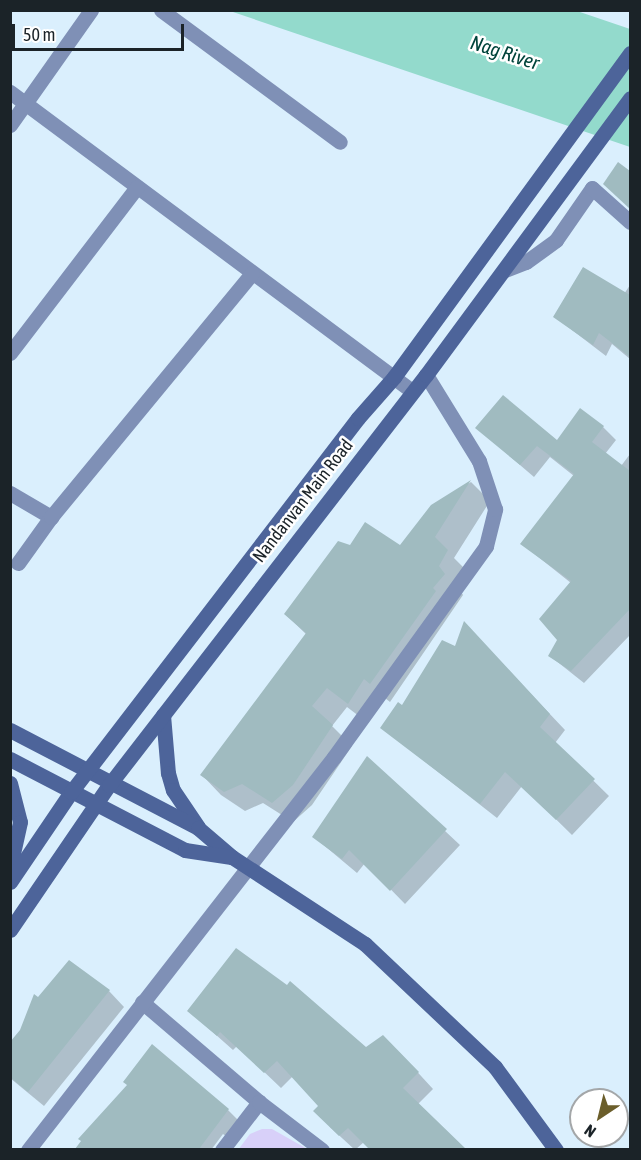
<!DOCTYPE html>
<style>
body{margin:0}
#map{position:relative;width:641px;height:1160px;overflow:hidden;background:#daeffd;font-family:"Asap Condensed",sans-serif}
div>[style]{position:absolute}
.green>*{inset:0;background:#d8d0f9}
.water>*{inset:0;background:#93dacc}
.shadow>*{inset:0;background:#0003}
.building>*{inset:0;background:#a0bbc0}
.street>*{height:15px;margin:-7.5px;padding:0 7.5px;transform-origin:7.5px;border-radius:7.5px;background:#7f90b6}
.secondary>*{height:15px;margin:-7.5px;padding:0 7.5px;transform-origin:7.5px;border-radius:7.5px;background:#4d649a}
span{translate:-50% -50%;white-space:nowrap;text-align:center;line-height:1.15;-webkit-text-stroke:5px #fff;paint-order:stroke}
.street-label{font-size:18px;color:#1b2328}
.water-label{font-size:20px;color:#00443b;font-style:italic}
.frame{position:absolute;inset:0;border:12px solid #1b2328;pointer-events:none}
.north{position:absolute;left:569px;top:1088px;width:60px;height:60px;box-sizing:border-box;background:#fff;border:2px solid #a4a7a9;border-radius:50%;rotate:215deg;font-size:16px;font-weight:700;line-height:24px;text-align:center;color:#1b2328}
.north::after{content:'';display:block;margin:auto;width:21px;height:27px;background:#6b5e2b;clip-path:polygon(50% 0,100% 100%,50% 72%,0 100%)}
.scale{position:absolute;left:12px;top:24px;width:172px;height:27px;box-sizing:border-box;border:3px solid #1b2328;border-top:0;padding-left:8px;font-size:18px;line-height:21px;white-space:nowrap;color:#1b2328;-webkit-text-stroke:4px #fff;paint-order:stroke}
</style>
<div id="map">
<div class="green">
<div style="clip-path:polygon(262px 1129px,272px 1129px,309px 1150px,238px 1150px,250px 1134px)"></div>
</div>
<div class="water">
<div style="clip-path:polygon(230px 11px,577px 11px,630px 29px,630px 147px)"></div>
</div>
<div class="shadow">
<div style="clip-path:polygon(630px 285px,630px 359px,612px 344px,606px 356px,555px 317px,624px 294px)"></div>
<div style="clip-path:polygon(603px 427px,616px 440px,605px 454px,621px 466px,630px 454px,630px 635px,584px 683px,550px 656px,559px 640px,571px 583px,522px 544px,574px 476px,550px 457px,534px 477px,477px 428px,557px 443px)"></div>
<div style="clip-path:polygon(471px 482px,490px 501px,454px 558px,467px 571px,458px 587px,463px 595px,390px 702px,385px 698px,368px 723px,347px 707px,332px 726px,352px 746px,312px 805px,293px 822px,263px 803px,245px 811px,221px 795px,202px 775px,307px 635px,285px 614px,350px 547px,401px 547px,432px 507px)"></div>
<div style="clip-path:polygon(479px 639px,565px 730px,555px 743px,609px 796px,572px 835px,522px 786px,497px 818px,382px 728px,455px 648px)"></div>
<div style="clip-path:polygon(367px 758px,460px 845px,405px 904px,365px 863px,357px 873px,314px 837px)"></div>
<div style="clip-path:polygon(109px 991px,124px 1007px,44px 1106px,10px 1078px,10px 1044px,21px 1031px)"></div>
<div style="clip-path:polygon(189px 1011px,366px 1049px,399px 1052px,433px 1089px,418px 1104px,465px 1150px,371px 1150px,364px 1142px,355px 1150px,330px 1127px,320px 1106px,293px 1076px,281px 1088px,237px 1046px,233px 1050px)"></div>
<div style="clip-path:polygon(228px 1110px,239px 1121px,227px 1137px,223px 1134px,211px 1150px,77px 1150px,83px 1141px)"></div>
</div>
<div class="building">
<div style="clip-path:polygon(618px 162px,630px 171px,630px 209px,603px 184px)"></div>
<div style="clip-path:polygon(583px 267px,630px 295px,630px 357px,599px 333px,593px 345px,553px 317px)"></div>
<div style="clip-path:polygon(503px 395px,557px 440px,580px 408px,604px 426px,592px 442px,630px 471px,630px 609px,571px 671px,548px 656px,557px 640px,539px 619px,571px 581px,520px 544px,574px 474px,537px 446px,520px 465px,475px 428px)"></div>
<div style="clip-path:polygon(471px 480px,435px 537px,448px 550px,439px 566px,445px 574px,433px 588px,436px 591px,370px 684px,364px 679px,348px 704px,327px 688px,312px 706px,333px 725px,293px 785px,272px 803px,242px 784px,224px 792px,200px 775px,306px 633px,284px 614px,338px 541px,350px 545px,365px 522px,400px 545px,431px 505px)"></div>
<div style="clip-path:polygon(464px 621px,550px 714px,540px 727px,595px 779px,556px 820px,505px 772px,480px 804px,380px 728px,398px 702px,402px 705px,442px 640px,455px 646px)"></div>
<div style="clip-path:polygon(367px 756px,447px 829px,390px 891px,349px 850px,342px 859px,312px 837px)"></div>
<div style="clip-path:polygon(236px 948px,287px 985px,290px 981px,366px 1047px,383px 1035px,419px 1072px,403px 1088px,466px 1149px,369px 1149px,348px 1128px,339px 1136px,313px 1111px,318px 1106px,277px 1061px,264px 1073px,220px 1032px,217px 1036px,187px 1011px)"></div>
<div style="clip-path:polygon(69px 960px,110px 990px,28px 1092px,10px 1077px,10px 1042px,20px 1030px,34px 994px,38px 997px)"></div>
<div style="clip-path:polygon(152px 1044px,229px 1109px,199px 1149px,75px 1149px,81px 1141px,78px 1139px,127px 1085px,123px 1082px)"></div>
</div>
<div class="street">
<div style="left:161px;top:10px;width:222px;rotate:36.4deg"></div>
<div style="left:10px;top:92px;width:501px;rotate:36.64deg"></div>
<div style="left:10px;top:125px;width:141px;rotate:-54.8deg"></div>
<div style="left:505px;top:270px;width:22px;rotate:-21deg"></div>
<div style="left:526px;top:262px;width:37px;rotate:-36deg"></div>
<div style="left:556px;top:240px;width:63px;rotate:-55.3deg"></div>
<div style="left:592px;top:188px;width:51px;rotate:41.8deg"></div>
<div style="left:10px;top:353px;width:209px;rotate:-52.6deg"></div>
<div style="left:10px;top:493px;width:48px;rotate:30.3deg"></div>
<div style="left:18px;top:563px;width:57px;rotate:-54.3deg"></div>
<div style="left:51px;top:517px;width:316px;rotate:-50.5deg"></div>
<div style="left:142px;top:1002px;width:154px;rotate:40.5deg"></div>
<div style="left:28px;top:1150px;width:498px;rotate:-52.1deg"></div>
<div style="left:334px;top:757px;width:260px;rotate:-54.2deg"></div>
<div style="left:486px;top:546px;width:38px;rotate:-76deg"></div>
<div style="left:495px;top:509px;width:51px;rotate:-108.4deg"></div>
<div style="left:479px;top:461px;width:101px;rotate:-121.6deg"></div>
<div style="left:222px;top:1150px;width:61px;rotate:-52.4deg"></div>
<div style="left:259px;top:1102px;width:79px;rotate:37.3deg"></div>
</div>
<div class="secondary">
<div style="left:163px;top:715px;width:58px;rotate:85.1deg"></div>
<div style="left:168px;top:773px;width:18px;rotate:74deg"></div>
<div style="left:173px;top:790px;width:45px;rotate:56deg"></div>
<div style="left:10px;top:730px;width:212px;rotate:27.5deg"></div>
<div style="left:198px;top:828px;width:45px;rotate:40.5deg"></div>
<div style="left:232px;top:857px;width:159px;rotate:33.2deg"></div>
<div style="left:365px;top:944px;width:179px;rotate:43.4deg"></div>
<div style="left:495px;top:1067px;width:103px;rotate:53.7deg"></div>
<div style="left:10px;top:759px;width:197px;rotate:27.5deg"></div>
<div style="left:185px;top:850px;width:47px;rotate:8.7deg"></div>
<div style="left:10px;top:783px;width:40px;rotate:75.6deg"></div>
<div style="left:20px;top:822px;width:46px;rotate:102.5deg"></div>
<div style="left:10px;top:882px;width:109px;rotate:-55.9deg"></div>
<div style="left:71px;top:792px;width:471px;rotate:-52.5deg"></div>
<div style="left:358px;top:418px;width:55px;rotate:-48.7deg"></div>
<div style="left:394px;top:377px;width:401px;rotate:-53.9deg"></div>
<div style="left:10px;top:930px;width:176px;rotate:-55.7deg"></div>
<div style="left:109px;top:785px;width:518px;rotate:-52.29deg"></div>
<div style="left:426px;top:375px;width:344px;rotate:-53.6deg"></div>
</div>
<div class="street-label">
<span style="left:303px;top:501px;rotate:-52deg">Nandanvan Main Road</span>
</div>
<div class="water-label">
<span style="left:505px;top:52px;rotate:18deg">Nag River</span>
</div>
<div class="frame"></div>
<div class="north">N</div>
<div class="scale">50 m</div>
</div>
